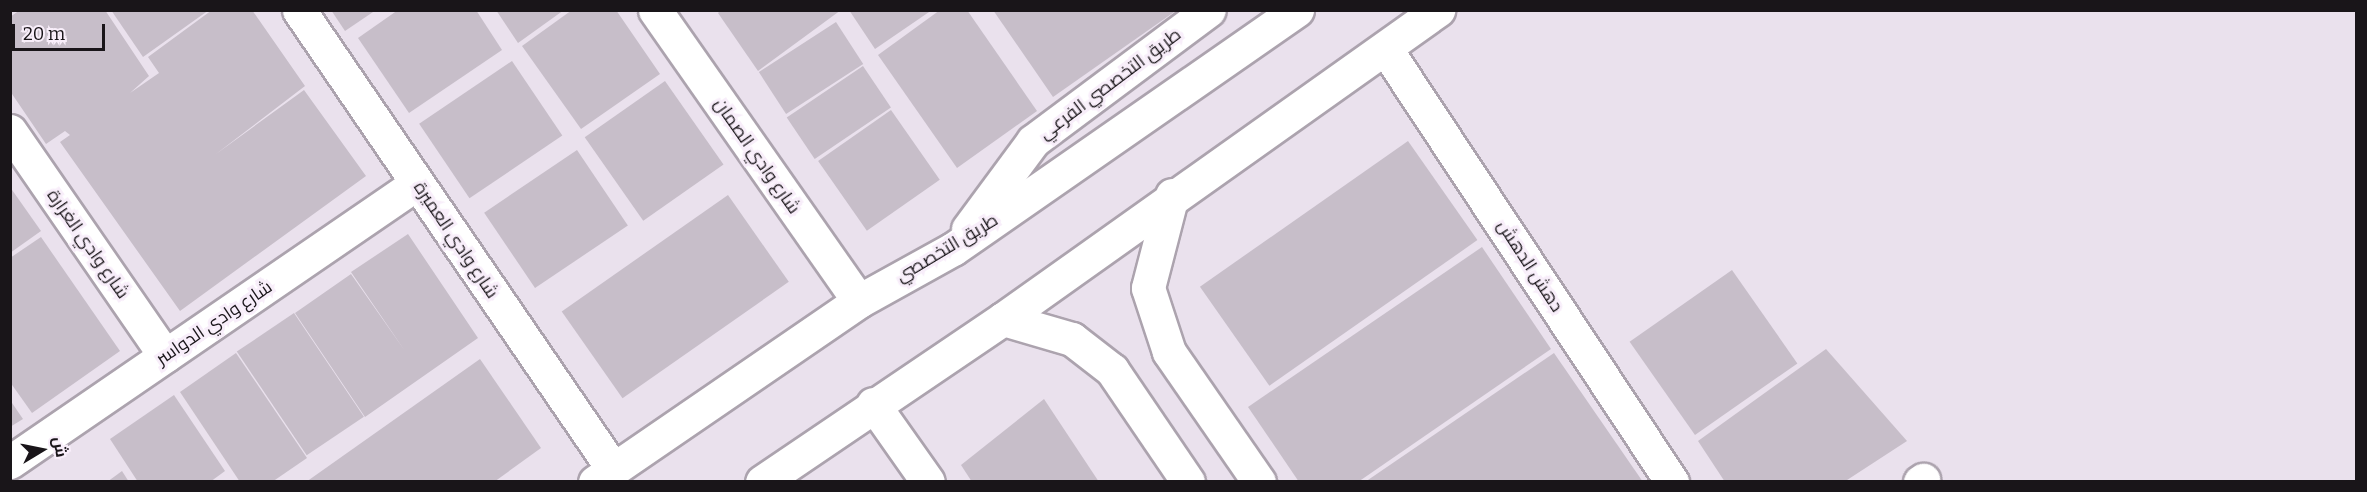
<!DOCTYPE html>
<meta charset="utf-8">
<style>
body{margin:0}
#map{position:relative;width:2367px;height:492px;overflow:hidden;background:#eae1ed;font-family:Bitter,Cairo,serif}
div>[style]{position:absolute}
.building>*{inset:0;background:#c7bec9;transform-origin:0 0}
.roads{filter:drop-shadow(2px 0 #aca3ae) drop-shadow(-2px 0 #aca3ae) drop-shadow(0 2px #aca3ae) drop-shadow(0 -2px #aca3ae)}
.minor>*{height:33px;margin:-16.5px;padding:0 16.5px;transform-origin:16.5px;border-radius:16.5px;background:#fff}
.major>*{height:33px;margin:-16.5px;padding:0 16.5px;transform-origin:16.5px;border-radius:16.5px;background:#fff}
span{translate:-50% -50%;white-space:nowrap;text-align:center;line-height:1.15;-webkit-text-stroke:6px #f8eefa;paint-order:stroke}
.street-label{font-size:18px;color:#191519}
.frame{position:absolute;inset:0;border:12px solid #191519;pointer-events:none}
.north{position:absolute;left:12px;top:420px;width:60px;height:60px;-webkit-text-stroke:4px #f8eefa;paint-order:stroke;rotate:80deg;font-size:16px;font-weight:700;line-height:24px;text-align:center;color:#191519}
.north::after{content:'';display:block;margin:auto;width:21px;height:27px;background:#191519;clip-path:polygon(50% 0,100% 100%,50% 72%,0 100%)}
.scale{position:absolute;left:12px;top:24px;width:93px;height:27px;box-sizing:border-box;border:3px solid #191519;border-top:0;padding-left:8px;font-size:18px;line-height:21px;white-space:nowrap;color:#191519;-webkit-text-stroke:4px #f8eefa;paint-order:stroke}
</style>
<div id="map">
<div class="building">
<div style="clip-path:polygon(20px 10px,105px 10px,149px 76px,130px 93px,159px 73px,148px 57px,212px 10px,252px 10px,305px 86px,216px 154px,304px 90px,366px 176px,180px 311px,60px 142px,70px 135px,65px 131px,46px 144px,10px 91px,10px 17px)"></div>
<div style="clip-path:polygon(111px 10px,209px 10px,143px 57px)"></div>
<div style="clip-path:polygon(331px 10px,376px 10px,345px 31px)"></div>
<div style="clip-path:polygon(398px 10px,476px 10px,502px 50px,409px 113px,358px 38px)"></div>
<div style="clip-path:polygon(496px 10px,564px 10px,518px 43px)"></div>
<div style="clip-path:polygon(572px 10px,616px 10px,660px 74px,581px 129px,522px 46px)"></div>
<div style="clip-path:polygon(841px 10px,758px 71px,718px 13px,721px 10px)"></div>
<div style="clip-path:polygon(849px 10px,932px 10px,875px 49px)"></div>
<div style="clip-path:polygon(940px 10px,967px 10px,1037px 111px,957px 168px,878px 55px)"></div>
<div style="clip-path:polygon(993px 10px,1177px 10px,1053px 97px)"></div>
<div style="left:836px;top:22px;width:50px;height:92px;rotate:57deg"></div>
<div style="left:512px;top:61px;width:90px;height:112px;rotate:56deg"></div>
<div style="left:863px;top:66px;width:50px;height:92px;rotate:56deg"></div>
<div style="left:665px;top:81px;width:102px;height:98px;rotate:55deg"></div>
<div style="left:891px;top:110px;width:85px;height:89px;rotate:55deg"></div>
<div style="left:1408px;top:141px;width:121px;height:254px;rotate:55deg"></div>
<div style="left:577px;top:150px;width:91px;height:112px;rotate:56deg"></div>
<div style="clip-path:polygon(10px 187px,41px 231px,10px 253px)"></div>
<div style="left:728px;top:195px;width:106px;height:203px;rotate:55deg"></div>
<div style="clip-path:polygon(408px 234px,478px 338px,365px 417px,295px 313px,351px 274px,405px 351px,351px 272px)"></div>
<div style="clip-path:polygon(41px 237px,120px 351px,32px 413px,10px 382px,10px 258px)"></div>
<div style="clip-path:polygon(1482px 247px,1551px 349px,1358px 482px,1299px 482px,1248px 407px)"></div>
<div style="left:1732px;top:270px;width:114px;height:125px;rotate:55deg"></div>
<div style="left:294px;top:313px;width:125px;height:69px;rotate:56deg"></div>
<div style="clip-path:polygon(1826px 349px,1907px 441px,1844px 482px,1725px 482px,1698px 441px)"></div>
<div style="clip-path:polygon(236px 353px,307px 458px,272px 482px,240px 482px,180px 392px)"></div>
<div style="clip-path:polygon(1554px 353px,1643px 482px,1365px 482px)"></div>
<div style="clip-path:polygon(480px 359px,541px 448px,494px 482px,306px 482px)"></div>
<div style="clip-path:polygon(174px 395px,225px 471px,210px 482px,138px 482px,110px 439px)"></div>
<div style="clip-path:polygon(1044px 399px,1099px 482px,972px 482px,961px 465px)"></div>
<div style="clip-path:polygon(10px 400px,23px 419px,10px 427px)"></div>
<div style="clip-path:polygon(122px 471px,129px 482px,107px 482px)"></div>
</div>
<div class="roads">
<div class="minor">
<div style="left:299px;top:10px;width:556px;rotate:55.62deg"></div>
<div style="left:655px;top:10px;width:355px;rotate:55deg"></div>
<div style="left:1387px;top:51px;width:517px;rotate:56.53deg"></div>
<div style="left:10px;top:131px;width:273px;rotate:55.4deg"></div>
<div style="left:1172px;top:195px;width:96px;rotate:104.5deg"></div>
<div style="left:1148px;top:288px;width:67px;rotate:71.8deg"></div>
<div style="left:1169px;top:352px;width:158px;rotate:55.3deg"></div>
<div style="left:1003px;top:319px;width:72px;rotate:16.2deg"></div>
<div style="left:1072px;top:339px;width:51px;rotate:37.8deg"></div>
<div style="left:1112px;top:370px;width:135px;rotate:55.8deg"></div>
<div style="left:873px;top:404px;width:95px;rotate:54.8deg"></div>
<div style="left:10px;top:462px;width:493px;rotate:-34.4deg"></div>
<div style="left:1920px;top:482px;width:4px;rotate:-34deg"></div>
</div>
<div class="major">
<div style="left:968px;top:229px;width:109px;rotate:-53.5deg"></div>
<div style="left:1033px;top:141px;width:219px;rotate:-36.7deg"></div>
<div style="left:595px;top:482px;width:320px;rotate:-34.4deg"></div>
<div style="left:859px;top:301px;width:107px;rotate:-29deg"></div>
<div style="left:953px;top:249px;width:419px;rotate:-34.8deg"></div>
<div style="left:762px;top:482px;width:291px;rotate:-34.1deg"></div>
<div style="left:1003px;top:319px;width:534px;rotate:-35.39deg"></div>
</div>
</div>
<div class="street-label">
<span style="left:1110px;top:84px;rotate:-37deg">طريق التخصصي الفرعي</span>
<span style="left:757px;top:156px;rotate:55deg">شارع وادي الصمان</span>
<span style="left:456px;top:240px;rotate:56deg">شارع وادي العميرة</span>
<span style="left:88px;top:244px;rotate:55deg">شارع وادي الغرارة</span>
<span style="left:947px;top:248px;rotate:-31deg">طريق التخصصي</span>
<span style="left:1530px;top:266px;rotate:57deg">دهش الدهش</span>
<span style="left:214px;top:323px;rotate:-34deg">شارع وادي الدواسر</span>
</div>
<div class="frame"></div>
<div class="north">ش</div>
<div class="scale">20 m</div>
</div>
